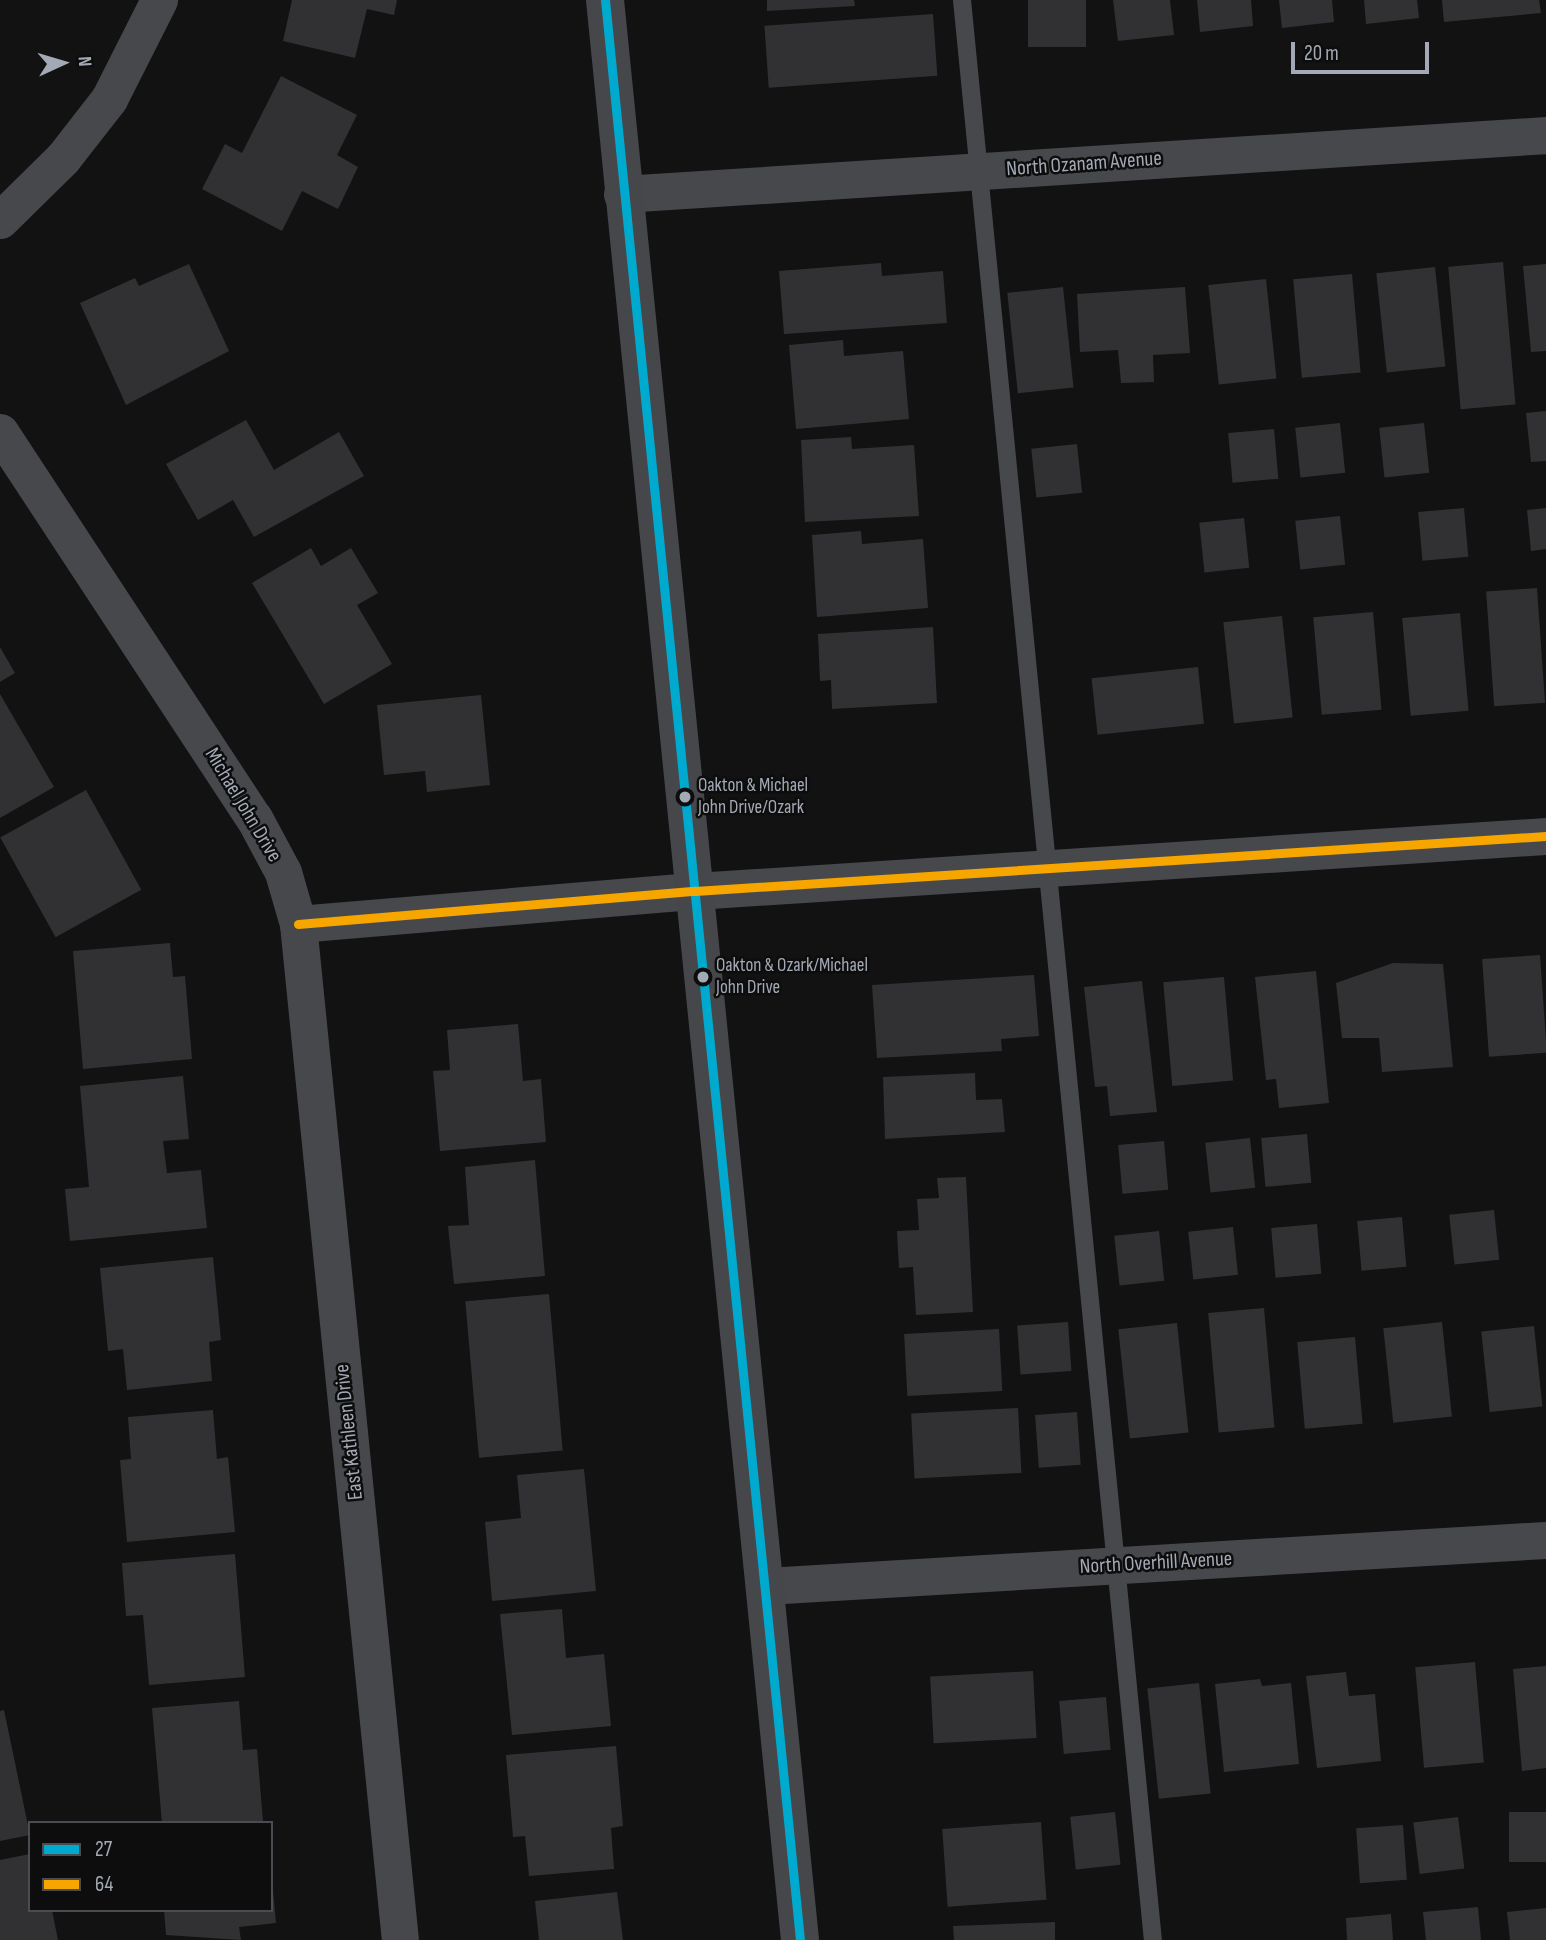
<!DOCTYPE html>
<style>
body{margin:0}
#map{position:relative;width:1546px;height:1940px;overflow:hidden;background:#121213;font-family:"Sofia Sans Condensed",sans-serif}
div>[style]{position:absolute}
.building>*{inset:0;background:#313133;transform-origin:0 0}
.service>*{height:18px;margin:-9px;padding:0 9px;transform-origin:9px;border-radius:9px;background:#47484b}
.minor>*{height:37px;margin:-18.5px;padding:0 18.5px;transform-origin:18.5px;border-radius:18.5px;background:#47484b}
.secondary>*{height:38px;margin:-19px;padding:0 19px;transform-origin:19px;border-radius:19px;background:#46474a}
.bus-1>*{height:9px;margin:-4.5px;padding:0 4.5px;transform-origin:4.5px;border-radius:4.5px;background:#00a9ce}
.bus-2>*{height:9px;margin:-4.5px;padding:0 4.5px;transform-origin:4.5px;border-radius:4.5px;background:#f7a600}
.dots>*{width:19px;height:19px;translate:-50% -50%;box-sizing:border-box;border:4px solid #0d0d0e;border-radius:50%}
span{translate:-50% -50%;white-space:nowrap;text-align:center;line-height:1.15;-webkit-text-stroke:5px #0d0d0e;paint-order:stroke}
.bus-label{font-size:19px;color:#a3aab5}
.left{translate:0 -50%;text-align:left}
.street-label{font-size:21px;color:#a3aab5}
.legend{position:absolute;left:28px;top:1821px;width:245px;height:91px;box-sizing:border-box;background:#0d0d0e;border:2px solid #494c51;margin:0;padding:9px 12px;list-style:none;font-size:21px;color:#a3aab5}
.legend li{display:flex;align-items:center;gap:14px;height:35px}
.legend b{width:35px;border:2px solid #494c51}
.north{position:absolute;left:28px;top:28px;width:70px;height:70px;-webkit-text-stroke:5px #0d0d0e;paint-order:stroke;rotate:86deg;font-size:19px;font-weight:700;line-height:28px;text-align:center;color:#a3aab5}
.north::after{content:'';display:block;margin:auto;width:24px;height:32px;background:#a3aab5;clip-path:polygon(50% 0,100% 100%,50% 72%,0 100%)}
.scale{position:absolute;left:1291px;top:42px;width:138px;height:32px;box-sizing:border-box;border:4px solid #a3aab5;border-top:0;padding-left:9px;font-size:21px;line-height:24px;white-space:nowrap;color:#a3aab5;-webkit-text-stroke:5px #0d0d0e;paint-order:stroke}
</style>
<div id="map">
<div class="building">
<div style="clip-path:polygon(292px 0,397px 0,394px 15px,367px 9px,355px 58px,283px 41px)"></div>
<div style="clip-path:polygon(767px 0,854px 0,855px 6px,767px 11px)"></div>
<div style="left:1028px;top:0;width:58px;height:47px"></div>
<div style="clip-path:polygon(1113px 0,1170px 0,1174px 35px,1118px 41px)"></div>
<div style="clip-path:polygon(1197px 0,1251px 0,1253px 26px,1200px 32px)"></div>
<div style="clip-path:polygon(1279px 0,1332px 0,1334px 22px,1282px 28px)"></div>
<div style="clip-path:polygon(1364px 0,1417px 0,1419px 18px,1366px 24px)"></div>
<div style="clip-path:polygon(1442px 0,1539px 0,1541px 13px,1444px 22px)"></div>
<div style="left:933px;top:14px;width:62px;height:169px;rotate:86deg"></div>
<div style="clip-path:polygon(281px 76px,357px 115px,337px 155px,358px 167px,338px 209px,302px 191px,282px 231px,202px 189px,225px 144px,242px 153px)"></div>
<div style="left:1503px;top:262px;width:143px;height:55px;rotate:85deg"></div>
<div style="clip-path:polygon(881px 263px,882px 276px,943px 271px,947px 323px,784px 334px,779px 271px)"></div>
<div style="clip-path:polygon(189px 264px,229px 351px,126px 405px,80px 303px,135px 278px,139px 286px)"></div>
<div style="clip-path:polygon(1546px 264px,1546px 351px,1531px 352px,1523px 266px)"></div>
<div style="left:1435px;top:267px;width:100px;height:59px;rotate:84deg"></div>
<div style="left:1352px;top:274px;width:99px;height:59px;rotate:85deg"></div>
<div style="left:1266px;top:279px;width:100px;height:58px;rotate:84deg"></div>
<div style="left:1063px;top:287px;width:101px;height:56px;rotate:84deg"></div>
<div style="clip-path:polygon(1185px 287px,1190px 353px,1153px 355px,1154px 382px,1121px 383px,1118px 350px,1080px 352px,1077px 294px)"></div>
<div style="clip-path:polygon(843px 340px,844px 356px,903px 351px,909px 419px,796px 429px,789px 345px)"></div>
<div style="clip-path:polygon(1546px 411px,1546px 461px,1531px 462px,1526px 413px)"></div>
<div style="clip-path:polygon(246px 420px,274px 470px,339px 432px,364px 476px,254px 537px,233px 500px,198px 520px,166px 464px)"></div>
<div style="left:1340px;top:423px;width:50px;height:45px;rotate:84deg"></div>
<div style="left:1424px;top:423px;width:50px;height:45px;rotate:84deg"></div>
<div style="left:1274px;top:429px;width:50px;height:46px;rotate:85deg"></div>
<div style="clip-path:polygon(851px 437px,852px 449px,914px 445px,919px 516px,805px 522px,801px 440px)"></div>
<div style="left:1077px;top:444px;width:49px;height:46px;rotate:84deg"></div>
<div style="left:1464px;top:508px;width:49px;height:46px;rotate:85deg"></div>
<div style="clip-path:polygon(1546px 508px,1546px 549px,1531px 551px,1527px 510px)"></div>
<div style="left:1340px;top:516px;width:49px;height:45px;rotate:84deg"></div>
<div style="left:1244px;top:518px;width:50px;height:45px;rotate:84deg"></div>
<div style="clip-path:polygon(861px 531px,862px 544px,923px 539px,928px 608px,817px 617px,812px 535px)"></div>
<div style="clip-path:polygon(311px 548px,321px 566px,351px 548px,378px 593px,357px 605px,392px 664px,324px 704px,252px 583px)"></div>
<div style="left:1537px;top:588px;width:115px;height:51px;rotate:86deg"></div>
<div style="left:1373px;top:612px;width:98px;height:60px;rotate:85deg"></div>
<div style="left:1460px;top:613px;width:98px;height:58px;rotate:85deg"></div>
<div style="left:1282px;top:616px;width:102px;height:59px;rotate:84deg"></div>
<div style="clip-path:polygon(933px 627px,937px 703px,832px 709px,831px 680px,820px 681px,818px 634px)"></div>
<div style="clip-path:polygon(0 647px,15px 673px,0 682px)"></div>
<div style="left:1198px;top:667px;width:57px;height:107px;rotate:84deg"></div>
<div style="clip-path:polygon(0 694px,54px 787px,0 818px)"></div>
<div style="clip-path:polygon(481px 695px,490px 785px,427px 792px,425px 771px,384px 775px,377px 705px)"></div>
<div style="left:86px;top:790px;width:114px;height:98px;rotate:61deg"></div>
<div style="clip-path:polygon(170px 943px,173px 977px,185px 976px,192px 1059px,83px 1069px,73px 951px)"></div>
<div style="left:1540px;top:955px;width:98px;height:58px;rotate:86deg"></div>
<div style="clip-path:polygon(1393px 963px,1443px 964px,1453px 1067px,1382px 1072px,1379px 1038px,1342px 1038px,1336px 983px)"></div>
<div style="clip-path:polygon(1316px 971px,1329px 1103px,1279px 1108px,1276px 1079px,1266px 1080px,1255px 977px)"></div>
<div style="clip-path:polygon(1034px 975px,1039px 1036px,1001px 1039px,1002px 1051px,877px 1058px,872px 985px)"></div>
<div style="left:1224px;top:977px;width:104px;height:61px;rotate:85deg"></div>
<div style="clip-path:polygon(1142px 981px,1157px 1112px,1110px 1116px,1107px 1086px,1095px 1087px,1084px 987px)"></div>
<div style="clip-path:polygon(518px 1024px,523px 1081px,541px 1079px,546px 1142px,440px 1151px,433px 1071px,450px 1070px,447px 1030px)"></div>
<div style="clip-path:polygon(975px 1073px,976px 1100px,1002px 1099px,1005px 1132px,885px 1139px,883px 1077px)"></div>
<div style="clip-path:polygon(183px 1076px,189px 1139px,163px 1141px,167px 1173px,201px 1170px,207px 1228px,70px 1241px,65px 1189px,89px 1187px,80px 1086px)"></div>
<div style="left:1307px;top:1134px;width:49px;height:46px;rotate:85deg"></div>
<div style="left:1250px;top:1138px;width:50px;height:45px;rotate:84deg"></div>
<div style="left:1164px;top:1141px;width:49px;height:46px;rotate:85deg"></div>
<div style="clip-path:polygon(535px 1160px,545px 1276px,454px 1284px,448px 1226px,469px 1225px,465px 1167px)"></div>
<div style="clip-path:polygon(966px 1177px,973px 1312px,916px 1315px,913px 1267px,899px 1268px,897px 1231px,919px 1230px,917px 1199px,939px 1198px,937px 1178px)"></div>
<div style="left:1494px;top:1210px;width:50px;height:45px;rotate:84deg"></div>
<div style="left:1402px;top:1217px;width:50px;height:45px;rotate:85deg"></div>
<div style="left:1317px;top:1224px;width:50px;height:46px;rotate:85deg"></div>
<div style="left:1233px;top:1227px;width:48px;height:45px;rotate:84deg"></div>
<div style="left:1159px;top:1231px;width:50px;height:45px;rotate:84deg"></div>
<div style="clip-path:polygon(213px 1257px,221px 1340px,209px 1342px,212px 1381px,127px 1390px,123px 1349px,108px 1351px,100px 1268px)"></div>
<div style="left:549px;top:1294px;width:157px;height:84px;rotate:85deg"></div>
<div style="left:1264px;top:1308px;width:120px;height:56px;rotate:85deg"></div>
<div style="left:1068px;top:1322px;width:49px;height:51px;rotate:86deg"></div>
<div style="left:1442px;top:1322px;width:95px;height:59px;rotate:84deg"></div>
<div style="left:1177px;top:1323px;width:110px;height:59px;rotate:84deg"></div>
<div style="left:1534px;top:1326px;width:81px;height:53px;rotate:84deg"></div>
<div style="left:999px;top:1329px;width:62px;height:95px;rotate:87deg"></div>
<div style="left:1355px;top:1337px;width:87px;height:58px;rotate:85deg"></div>
<div style="left:1018px;top:1408px;width:65px;height:107px;rotate:87deg"></div>
<div style="clip-path:polygon(213px 1410px,217px 1459px,228px 1457px,235px 1532px,127px 1542px,120px 1460px,131px 1459px,128px 1417px)"></div>
<div style="left:1077px;top:1412px;width:53px;height:42px;rotate:86deg"></div>
<div style="clip-path:polygon(584px 1469px,596px 1591px,492px 1601px,485px 1522px,521px 1518px,517px 1475px)"></div>
<div style="clip-path:polygon(235px 1554px,245px 1677px,149px 1685px,143px 1615px,126px 1616px,122px 1563px)"></div>
<div style="clip-path:polygon(562px 1609px,566px 1658px,604px 1654px,611px 1726px,512px 1735px,500px 1614px)"></div>
<div style="left:1475px;top:1662px;width:101px;height:60px;rotate:85deg"></div>
<div style="clip-path:polygon(1546px 1666px,1546px 1768px,1522px 1771px,1513px 1669px)"></div>
<div style="left:1033px;top:1671px;width:67px;height:103px;rotate:87deg"></div>
<div style="clip-path:polygon(1346px 1672px,1349px 1696px,1375px 1694px,1381px 1761px,1317px 1768px,1306px 1676px)"></div>
<div style="clip-path:polygon(1260px 1679px,1262px 1686px,1291px 1683px,1299px 1764px,1224px 1772px,1215px 1684px)"></div>
<div style="left:1199px;top:1683px;width:111px;height:52px;rotate:84deg"></div>
<div style="left:1106px;top:1697px;width:53px;height:47px;rotate:85deg"></div>
<div style="clip-path:polygon(239px 1701px,243px 1750px,257px 1749px,263px 1821px,162px 1823px,152px 1708px)"></div>
<div style="clip-path:polygon(4px 1710px,30px 1835px,0 1841px,0 1711px)"></div>
<div style="clip-path:polygon(616px 1746px,623px 1826px,611px 1828px,614px 1869px,529px 1876px,525px 1836px,513px 1837px,506px 1755px)"></div>
<div style="left:1115px;top:1812px;width:53px;height:45px;rotate:84deg"></div>
<div style="left:1546px;top:1812px;width:50px;height:37px;rotate:90deg"></div>
<div style="left:1458px;top:1817px;width:52px;height:45px;rotate:83deg"></div>
<div style="left:1041px;top:1822px;width:78px;height:99px;rotate:86deg"></div>
<div style="left:1403px;top:1825px;width:55px;height:47px;rotate:86deg"></div>
<div style="clip-path:polygon(30px 1854px,30px 1910px,52px 1910px,58px 1940px,0 1940px,0 1860px)"></div>
<div style="clip-path:polygon(273px 1891px,276px 1923px,239px 1927px,241px 1940px,166px 1935px,164px 1910px,271px 1910px)"></div>
<div style="clip-path:polygon(617px 1892px,623px 1940px,539px 1940px,535px 1901px)"></div>
<div style="clip-path:polygon(1478px 1907px,1481px 1940px,1426px 1940px,1423px 1912px)"></div>
<div style="clip-path:polygon(1546px 1908px,1546px 1940px,1510px 1940px,1507px 1912px)"></div>
<div style="clip-path:polygon(1391px 1914px,1393px 1940px,1347px 1940px,1346px 1918px)"></div>
<div style="clip-path:polygon(1055px 1922px,1055px 1940px,954px 1940px,953px 1926px)"></div>
</div>
<div class="service">
<div style="left:962px;top:0;width:1949px;rotate:84.38deg"></div>
</div>
<div class="minor">
<div style="left:622px;top:194px;width:926px;rotate:-3.65deg"></div>
<div style="left:0;top:220px;width:88px;rotate:-44.5deg"></div>
<div style="left:63px;top:158px;width:75px;rotate:-52.1deg"></div>
<div style="left:109px;top:99px;width:111px;rotate:-63.2deg"></div>
<div style="left:0;top:432px;width:462px;rotate:56.7deg"></div>
<div style="left:254px;top:818px;width:61px;rotate:61.8deg"></div>
<div style="left:283px;top:872px;width:54px;rotate:73.9deg"></div>
<div style="left:298px;top:924px;width:1021px;rotate:84.27deg"></div>
<div style="left:298px;top:924px;width:398px;rotate:-4.8deg"></div>
<div style="left:695px;top:891px;width:853px;rotate:-3.7deg"></div>
<div style="left:766px;top:1586px;width:781px;rotate:-3.38deg"></div>
</div>
<div class="secondary">
<div style="left:605px;top:0;width:1950px;rotate:84.26deg"></div>
</div>
<div class="bus-1">
<div style="left:605px;top:0;width:1950px;rotate:84.26deg"></div>
</div>
<div class="bus-2">
<div style="left:298px;top:924px;width:398px;rotate:-4.8deg"></div>
<div style="left:695px;top:891px;width:853px;rotate:-3.7deg"></div>
</div>
<div class="dots">
<div style="left:685px;top:797px;background:#a3aab5"></div>
<div style="left:703px;top:977px;background:#a3aab5"></div>
</div>
<div class="bus-label">
<span class="left" style="left:698px;top:797px">Oakton &amp; Michael<br>John Drive/Ozark</span>
<span class="left" style="left:716px;top:977px">Oakton &amp; Ozark/Michael<br>John Drive</span>
</div>
<div class="street-label">
<span style="left:1084px;top:164px;rotate:-4deg">North Ozanam Avenue</span>
<span style="left:243px;top:805px;rotate:59deg">Michael John Drive</span>
<span style="left:349px;top:1432px;rotate:-96deg">East Kathleen Drive</span>
<span style="left:1156px;top:1563px;rotate:-3deg">North Overhill Avenue</span>
</div>
<ul class="legend">
<li><b style="height:9px;background:#00a9ce"></b>27</li>
<li><b style="height:9px;background:#f7a600"></b>64</li>
</ul>
<div class="north">N</div>
<div class="scale">20 m</div>
</div>
